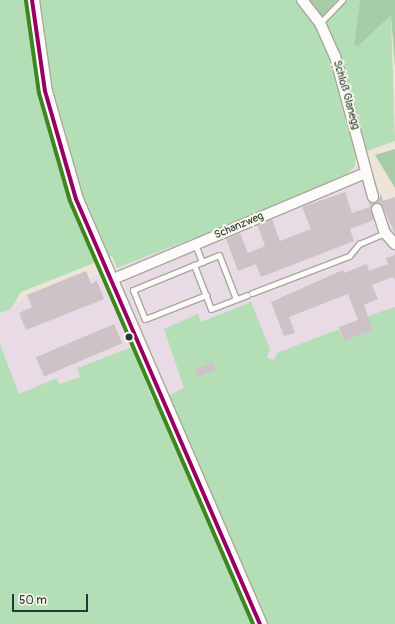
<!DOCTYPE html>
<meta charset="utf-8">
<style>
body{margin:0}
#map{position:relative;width:395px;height:624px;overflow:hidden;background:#ede5d8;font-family:Pangolin,sans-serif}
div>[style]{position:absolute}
.built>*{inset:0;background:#e8dbe6}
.green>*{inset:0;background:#b4deb5}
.forest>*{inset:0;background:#a6cca8}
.building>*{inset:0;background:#cdc2c6;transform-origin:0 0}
.roads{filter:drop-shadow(1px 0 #a8a79e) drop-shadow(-1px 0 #a8a79e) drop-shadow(0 1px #a8a79e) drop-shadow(0 -1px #a8a79e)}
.service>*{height:5px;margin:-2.5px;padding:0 2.5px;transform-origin:2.5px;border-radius:2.5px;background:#fcfbf9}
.minor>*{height:10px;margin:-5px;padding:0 5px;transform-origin:5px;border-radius:5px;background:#fcfbf9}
.tertiary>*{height:13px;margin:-6.5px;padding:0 6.5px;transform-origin:6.5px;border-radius:6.5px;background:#fcfbf9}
.bus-1>*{height:4px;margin:-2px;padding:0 2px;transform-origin:2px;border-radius:2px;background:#906}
.bus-2>*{height:4px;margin:-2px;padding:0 2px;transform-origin:2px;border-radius:2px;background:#3f8621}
.dots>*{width:11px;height:11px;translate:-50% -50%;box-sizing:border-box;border:2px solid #fbf7ec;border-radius:50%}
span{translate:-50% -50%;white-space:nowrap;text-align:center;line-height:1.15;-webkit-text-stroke:4px #fbf7ec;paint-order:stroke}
.street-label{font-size:11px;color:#1f3d34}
.scale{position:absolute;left:12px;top:594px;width:76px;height:18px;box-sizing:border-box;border:2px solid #1f3d34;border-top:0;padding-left:5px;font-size:12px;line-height:14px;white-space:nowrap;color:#1f3d34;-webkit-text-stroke:3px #fbf7ec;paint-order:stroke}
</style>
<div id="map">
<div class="built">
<div style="clip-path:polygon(369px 160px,383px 201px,395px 197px,395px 307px,383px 312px,373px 330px,344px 341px,339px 329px,274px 360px,266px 357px,169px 395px,124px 292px,125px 283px,117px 268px,340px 181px,355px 166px)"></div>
<div style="clip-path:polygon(86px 271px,89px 278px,98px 275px,132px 347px,77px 368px,80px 377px,59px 384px,57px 378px,18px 394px,0 344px,0 313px,11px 309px,27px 295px)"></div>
</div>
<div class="green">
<div style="clip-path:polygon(0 0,297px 0,319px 31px,335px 68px,357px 140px,355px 166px,340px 181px,117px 268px,112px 256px,21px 292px,11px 309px,0 313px)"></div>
<div style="clip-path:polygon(337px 0,360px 0,354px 44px,391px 15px,395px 141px,367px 151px,341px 61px,321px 18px)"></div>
<div style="clip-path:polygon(251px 302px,270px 349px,267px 357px,274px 360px,277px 353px,339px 329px,344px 341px,373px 330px,368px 316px,395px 307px,395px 624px,0 624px,0 344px,19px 394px,57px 378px,59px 384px,80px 377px,77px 368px,132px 347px,154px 403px,184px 388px,164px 329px,198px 314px,201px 322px)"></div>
</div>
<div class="forest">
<div style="clip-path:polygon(306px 0,337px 0,321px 18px)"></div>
<div style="clip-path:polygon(360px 0,395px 0,395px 68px,391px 15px,358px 46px,354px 44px)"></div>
<div style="clip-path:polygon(395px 149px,395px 188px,375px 155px)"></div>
</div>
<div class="building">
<div style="clip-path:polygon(345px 192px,352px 213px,370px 207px,368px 200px,374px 203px,371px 208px,374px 220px,350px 229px,354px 241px,261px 277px,256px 264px,238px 271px,226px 239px,240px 233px,248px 253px,265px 246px,258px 226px,272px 219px,280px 241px,311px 229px,302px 207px)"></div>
<div style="clip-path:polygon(381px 194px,383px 201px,395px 197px,395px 234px,383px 207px,376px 203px)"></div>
<div style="clip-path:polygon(395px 255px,395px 280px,393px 277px,372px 285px,378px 299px,364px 305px,373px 330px,344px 341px,339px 327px,358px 320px,348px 294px,289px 317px,295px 333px,284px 336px,271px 302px,343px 270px,344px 273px,367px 264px,369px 271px,388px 264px,386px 258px)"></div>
<div style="clip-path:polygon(86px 271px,91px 284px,97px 281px,104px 299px,26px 330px,19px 313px,32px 307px,27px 295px)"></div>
<div style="left:114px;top:324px;width:21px;height:85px;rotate:67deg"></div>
<div style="left:213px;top:362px;width:8px;height:20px;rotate:67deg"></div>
</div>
<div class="roads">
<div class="service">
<div style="left:320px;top:23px;width:32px;rotate:-46deg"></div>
<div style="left:197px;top:249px;width:14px;rotate:69deg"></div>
<div style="left:194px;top:265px;width:66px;rotate:157.7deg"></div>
<div style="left:133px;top:290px;width:31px;rotate:68deg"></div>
<div style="left:145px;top:319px;width:66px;rotate:-21.5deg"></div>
<div style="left:252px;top:293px;width:104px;rotate:-20.9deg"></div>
<div style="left:349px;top:256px;width:16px;rotate:-50deg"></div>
<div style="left:359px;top:244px;width:28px;rotate:-23deg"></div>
<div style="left:236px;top:299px;width:47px;rotate:-111.1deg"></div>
<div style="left:219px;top:255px;width:27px;rotate:158deg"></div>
<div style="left:194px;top:265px;width:47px;rotate:68.9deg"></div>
<div style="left:211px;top:309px;width:39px;rotate:-21deg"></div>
</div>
<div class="minor">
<div style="left:302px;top:0;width:29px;rotate:52deg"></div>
<div style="left:320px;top:23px;width:36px;rotate:66deg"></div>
<div style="left:335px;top:56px;width:146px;rotate:74.9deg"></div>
<div style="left:377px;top:209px;width:25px;rotate:72deg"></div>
<div style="left:385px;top:233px;width:15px;rotate:48deg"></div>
<div style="left:111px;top:280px;width:277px;rotate:-22.8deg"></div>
</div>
<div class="tertiary">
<div style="left:32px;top:0;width:92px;rotate:81.9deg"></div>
<div style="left:45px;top:91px;width:112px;rotate:74deg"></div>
<div style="left:76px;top:199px;width:463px;rotate:66.6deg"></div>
</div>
</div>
<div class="bus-1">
<div style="left:32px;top:0;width:92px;rotate:81.9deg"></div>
<div style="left:45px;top:91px;width:112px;rotate:74deg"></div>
<div style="left:76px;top:199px;width:463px;rotate:66.6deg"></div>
</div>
<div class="bus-2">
<div style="left:26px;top:1px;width:93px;rotate:82deg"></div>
<div style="left:39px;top:93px;width:112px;rotate:74deg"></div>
<div style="left:70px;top:201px;width:461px;rotate:66.6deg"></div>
</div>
<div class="dots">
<div style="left:129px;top:337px;background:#1f3d34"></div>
</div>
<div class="street-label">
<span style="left:346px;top:95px;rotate:74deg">Schloß Glanegg</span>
<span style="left:239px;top:226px;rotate:-23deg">Schanzweg</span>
</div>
<div class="scale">50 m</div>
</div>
